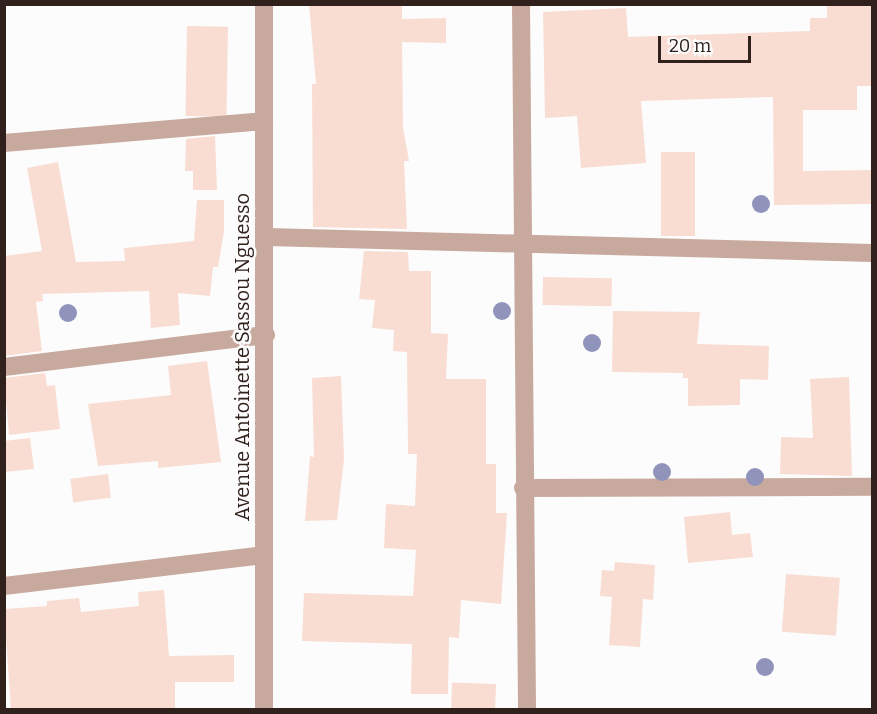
<!DOCTYPE html>
<style>
body{margin:0}
#map{position:relative;width:877px;height:714px;overflow:hidden;background:#fcfcfc;font-family:Bitter,serif}
div>[style]{position:absolute}
.building>*{inset:0;background:#f9ddd3;transform-origin:0 0}
.minor>*{height:18px;margin:-9px;padding:0 9px;transform-origin:9px;border-radius:9px;background:#c7a99e}
.tertiary>*{height:18px;margin:-9px;padding:0 9px;transform-origin:9px;border-radius:9px;background:#c7a99e}
.trees>*{width:18px;height:18px;margin:-9px;border-radius:50%;background:#9194ba}
span{translate:-50% -50%;white-space:nowrap;text-align:center;line-height:1.15;-webkit-text-stroke:5px #fcfcfc;paint-order:stroke}
.street-label{font-size:20px;color:#30211c}
.frame{position:absolute;inset:0;border:6px solid #30211c;pointer-events:none}
.scale{position:absolute;left:658px;top:36px;width:93px;height:27px;box-sizing:border-box;border:3px solid #30211c;border-top:0;padding-left:8px;font-size:18px;line-height:21px;white-space:nowrap;color:#30211c;-webkit-text-stroke:4px #fcfcfc;paint-order:stroke}
</style>
<div id="map">
<div class="building">
<div style="clip-path:polygon(309px 4px,402px 4px,402px 19px,446px 18px,446px 43px,402px 42px,403px 127px,409px 161px,404px 161px,407px 229px,313px 227px,312px 84px,316px 84px)"></div>
<div style="clip-path:polygon(827px 4px,873px 4px,873px 86px,857px 86px,857px 110px,803px 110px,803px 171px,873px 170px,873px 204px,774px 205px,773px 97px,641px 101px,646px 163px,581px 168px,577px 116px,545px 118px,543px 12px,626px 8px,628px 37px,810px 31px,810px 18px,827px 18px)"></div>
<div style="left:187px;top:26px;width:41px;height:90px;rotate:1deg"></div>
<div style="clip-path:polygon(215px 136px,217px 190px,193px 190px,193px 171px,185px 171px,186px 139px)"></div>
<div style="left:661px;top:152px;width:34px;height:84px"></div>
<div style="clip-path:polygon(58px 162px,76px 262px,125px 261px,124px 248px,194px 241px,197px 200px,224px 200px,224px 231px,218px 267px,213px 267px,210px 296px,178px 293px,180px 325px,151px 328px,149px 291px,42px 294px,43px 301px,36px 302px,42px 351px,4px 356px,4px 256px,42px 251px,27px 168px)"></div>
<div style="clip-path:polygon(364px 251px,408px 252px,409px 271px,431px 271px,431px 333px,448px 334px,446px 379px,486px 379px,486px 464px,496px 464px,496px 513px,507px 513px,501px 604px,461px 600px,459px 638px,449px 637px,448px 694px,411px 694px,412px 644px,302px 641px,304px 593px,413px 596px,416px 550px,384px 548px,386px 504px,415px 506px,417px 454px,408px 454px,407px 352px,393px 351px,394px 330px,372px 328px,375px 300px,359px 299px)"></div>
<div style="left:543px;top:277px;width:69px;height:28px;rotate:1deg"></div>
<div style="clip-path:polygon(613px 311px,700px 312px,697px 344px,769px 346px,768px 380px,740px 379px,740px 405px,688px 406px,688px 378px,683px 378px,683px 373px,612px 372px)"></div>
<div style="clip-path:polygon(207px 361px,221px 462px,158px 468px,158px 461px,98px 466px,88px 404px,171px 395px,168px 366px)"></div>
<div style="clip-path:polygon(45px 373px,47px 386px,55px 385px,60px 429px,9px 435px,4px 378px)"></div>
<div style="clip-path:polygon(341px 376px,344px 459px,337px 520px,305px 521px,310px 456px,314px 457px,312px 378px)"></div>
<div style="clip-path:polygon(849px 377px,852px 476px,780px 474px,781px 437px,813px 438px,810px 379px)"></div>
<div style="clip-path:polygon(30px 438px,34px 469px,4px 472px,4px 441px)"></div>
<div style="left:108px;top:474px;width:24px;height:38px;rotate:83deg"></div>
<div style="clip-path:polygon(730px 512px,732px 535px,750px 533px,753px 557px,688px 563px,684px 517px)"></div>
<div style="clip-path:polygon(615px 562px,655px 565px,653px 600px,643px 599px,640px 647px,609px 645px,612px 597px,600px 596px,602px 570px,614px 571px)"></div>
<div style="left:786px;top:574px;width:54px;height:58px;rotate:4deg"></div>
<div style="clip-path:polygon(164px 590px,169px 656px,234px 655px,234px 682px,175px 682px,175px 710px,11px 710px,4px 609px,47px 606px,47px 601px,79px 598px,81px 612px,139px 606px,138px 592px)"></div>
<div style="left:496px;top:684px;width:26px;height:44px;rotate:92deg"></div>
</div>
<div class="minor">
<div style="left:521px;top:4px;width:706px;rotate:89.51deg"></div>
<div style="left:4px;top:143px;width:261px;rotate:-4.8deg"></div>
<div style="left:267px;top:237px;width:605px;rotate:1.51deg"></div>
<div style="left:4px;top:367px;width:264px;rotate:-7deg"></div>
<div style="left:523px;top:488px;width:349px;rotate:-0.2deg"></div>
<div style="left:4px;top:586px;width:262px;rotate:-6.8deg"></div>
</div>
<div class="tertiary">
<div style="left:264px;top:4px;width:706px;rotate:90deg"></div>
</div>
<div class="trees">
<div style="left:761px;top:204px"></div>
<div style="left:502px;top:311px"></div>
<div style="left:68px;top:313px"></div>
<div style="left:592px;top:343px"></div>
<div style="left:662px;top:472px"></div>
<div style="left:755px;top:477px"></div>
<div style="left:765px;top:667px"></div>
</div>
<div class="street-label">
<span style="left:242px;top:357px;rotate:-90deg">Avenue Antoinette Sassou Nguesso</span>
</div>
<div class="frame"></div>
<div class="scale">20 m</div>
</div>
